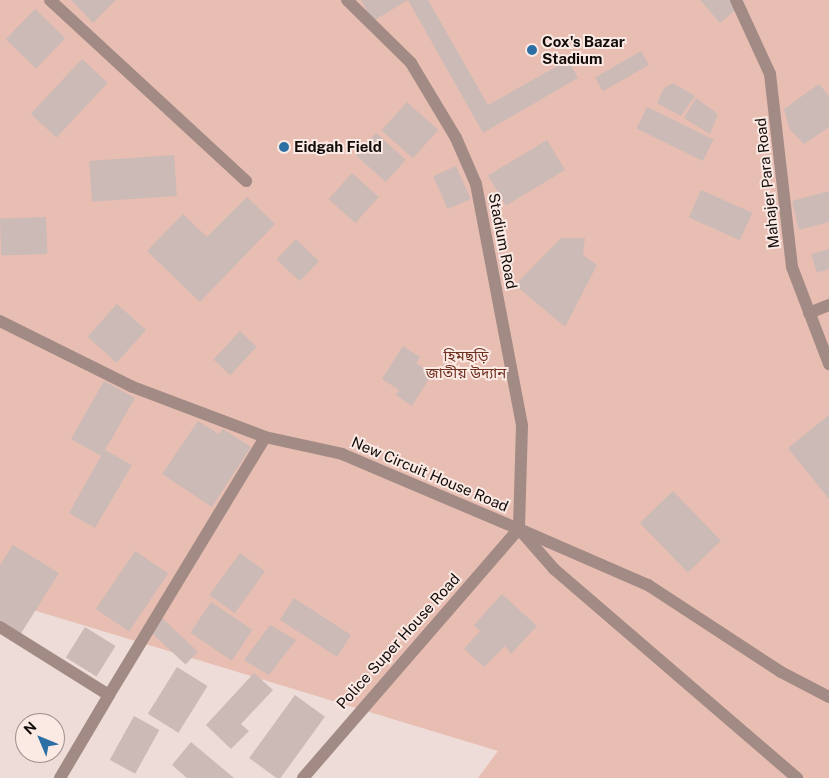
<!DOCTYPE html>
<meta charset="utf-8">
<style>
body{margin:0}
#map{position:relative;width:829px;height:778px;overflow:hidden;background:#eddcd7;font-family:"Public Sans","Noto Sans Bengali",sans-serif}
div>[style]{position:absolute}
.green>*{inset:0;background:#e8beb3}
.building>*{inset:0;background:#cbbab5;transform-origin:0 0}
.minor>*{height:12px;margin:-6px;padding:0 6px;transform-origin:6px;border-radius:6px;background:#a28b84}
.tertiary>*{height:12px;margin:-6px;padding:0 6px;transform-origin:6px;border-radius:6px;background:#a28b84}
.dots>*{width:14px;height:14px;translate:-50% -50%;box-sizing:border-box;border:2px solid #fbe9e4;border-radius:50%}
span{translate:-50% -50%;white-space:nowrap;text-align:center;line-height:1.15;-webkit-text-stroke:4px #fbe9e4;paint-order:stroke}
.poi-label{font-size:15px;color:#110c0a;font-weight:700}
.left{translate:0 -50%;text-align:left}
.street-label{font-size:15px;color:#110c0a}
.park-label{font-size:15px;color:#6f2f1e}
.north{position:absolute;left:15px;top:713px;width:50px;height:50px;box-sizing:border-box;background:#fbe9e4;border:1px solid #9d918d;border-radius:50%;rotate:315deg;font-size:14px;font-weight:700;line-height:20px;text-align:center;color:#110c0a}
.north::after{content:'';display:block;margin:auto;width:18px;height:22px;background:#2b6fa4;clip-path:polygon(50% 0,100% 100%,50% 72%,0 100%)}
</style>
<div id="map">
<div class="green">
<div style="clip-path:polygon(0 0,829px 0,829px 778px,478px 778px,498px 751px,0 600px)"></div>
</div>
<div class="building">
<div style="clip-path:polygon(71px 0,116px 0,93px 23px)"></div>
<div style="clip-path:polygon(361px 0,428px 0,488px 105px,568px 60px,578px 78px,483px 133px,408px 0,373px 21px)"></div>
<div style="clip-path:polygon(700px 0,734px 0,739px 7px,720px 23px)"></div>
<div style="left:35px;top:9px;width:42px;height:42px;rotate:44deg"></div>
<div style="left:641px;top:51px;width:16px;height:53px;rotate:60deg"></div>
<div style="left:82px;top:59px;width:35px;height:75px;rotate:43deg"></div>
<div style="clip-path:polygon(673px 83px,695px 96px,681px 116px,657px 103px,664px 88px)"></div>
<div style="clip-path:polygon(819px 84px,829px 96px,829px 127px,804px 144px,790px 130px,784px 109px)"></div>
<div style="clip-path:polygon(696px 98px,718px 114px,710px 134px,684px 118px)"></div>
<div style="left:407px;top:102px;width:42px;height:38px;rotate:42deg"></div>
<div style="left:647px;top:107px;width:74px;height:24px;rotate:26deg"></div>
<div style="left:376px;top:133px;width:40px;height:30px;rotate:42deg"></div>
<div style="left:547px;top:140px;width:35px;height:69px;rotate:59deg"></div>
<div style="left:174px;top:155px;width:41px;height:85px;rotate:86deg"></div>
<div style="left:456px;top:166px;width:36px;height:25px;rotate:66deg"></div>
<div style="left:352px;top:173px;width:36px;height:35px;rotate:42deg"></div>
<div style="left:701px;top:190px;width:56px;height:30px;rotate:24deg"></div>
<div style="clip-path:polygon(829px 191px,829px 222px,799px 230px,792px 201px)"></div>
<div style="clip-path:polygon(247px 197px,275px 224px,200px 302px,147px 251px,183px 214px,207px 237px)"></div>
<div style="left:46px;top:217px;width:37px;height:46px;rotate:88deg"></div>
<div style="clip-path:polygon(561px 238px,585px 238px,583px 255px,597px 265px,565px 327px,515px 285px)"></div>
<div style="left:296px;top:239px;width:32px;height:28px;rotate:44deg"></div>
<div style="clip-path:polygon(829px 249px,829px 269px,817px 273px,811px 254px)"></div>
<div style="left:117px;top:304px;width:39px;height:44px;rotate:42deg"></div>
<div style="left:240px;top:331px;width:23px;height:39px;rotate:43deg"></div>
<div style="clip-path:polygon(403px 346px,420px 357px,416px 363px,432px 374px,412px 406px,396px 395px,399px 390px,382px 379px)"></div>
<div style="clip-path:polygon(104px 381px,135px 398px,105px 450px,132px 465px,95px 528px,69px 513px,101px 456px,71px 439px)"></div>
<div style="clip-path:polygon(829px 415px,829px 499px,788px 448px)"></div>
<div style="clip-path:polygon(198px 421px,219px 434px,223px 429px,251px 447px,212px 507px,162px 474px)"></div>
<div style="left:673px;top:491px;width:69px;height:46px;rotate:46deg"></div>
<div style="clip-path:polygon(13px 545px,59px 573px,20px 635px,0 622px,0 565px)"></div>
<div style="left:135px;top:551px;width:40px;height:70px;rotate:34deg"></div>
<div style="left:240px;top:553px;width:31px;height:52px;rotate:36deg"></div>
<div style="clip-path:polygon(502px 594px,537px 626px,511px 654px,505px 646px,484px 667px,464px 649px,480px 631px,474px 625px)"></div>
<div style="left:294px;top:598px;width:68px;height:26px;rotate:33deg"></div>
<div style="left:211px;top:602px;width:50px;height:37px;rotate:34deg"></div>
<div style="left:162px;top:618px;width:49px;height:18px;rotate:43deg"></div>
<div style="clip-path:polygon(270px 625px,296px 640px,269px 675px,244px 660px)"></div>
<div style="left:85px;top:627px;width:36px;height:36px;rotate:32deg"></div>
<div style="left:177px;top:667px;width:36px;height:55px;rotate:32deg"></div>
<div style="clip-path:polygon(254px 673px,273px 690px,241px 724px,249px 731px,231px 749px,206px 725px)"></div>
<div style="left:295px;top:695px;width:37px;height:78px;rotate:36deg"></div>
<div style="left:134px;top:716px;width:29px;height:50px;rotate:29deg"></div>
<div style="clip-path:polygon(191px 742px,234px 778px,187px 778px,172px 765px)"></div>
</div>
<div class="minor">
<div style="left:50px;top:0;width:267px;rotate:42.7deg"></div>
<div style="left:347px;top:0;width:90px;rotate:44.5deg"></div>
<div style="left:411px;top:63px;width:87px;rotate:59deg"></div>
<div style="left:456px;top:138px;width:50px;rotate:66.5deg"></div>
<div style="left:476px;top:184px;width:246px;rotate:79.2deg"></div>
<div style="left:522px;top:426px;width:103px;rotate:91.7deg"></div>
<div style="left:736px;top:0;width:81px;rotate:65.3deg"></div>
<div style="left:770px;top:74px;width:194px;rotate:83.5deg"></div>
<div style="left:792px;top:267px;width:104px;rotate:69.1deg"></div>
<div style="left:809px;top:313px;width:22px;rotate:-22deg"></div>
<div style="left:519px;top:529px;width:141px;rotate:23.5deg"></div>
<div style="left:648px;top:585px;width:159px;rotate:33.2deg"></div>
<div style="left:781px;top:672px;width:54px;rotate:27.5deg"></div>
<div style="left:0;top:627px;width:128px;rotate:32deg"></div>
<div style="left:109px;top:695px;width:301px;rotate:-58.8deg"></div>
<div style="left:60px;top:778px;width:96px;rotate:-59.4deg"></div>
<div style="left:303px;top:778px;width:330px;rotate:-49.1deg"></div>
</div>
<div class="tertiary">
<div style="left:0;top:321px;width:148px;rotate:26.4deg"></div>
<div style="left:133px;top:387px;width:141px;rotate:20.7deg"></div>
<div style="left:265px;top:437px;width:79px;rotate:12.4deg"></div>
<div style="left:342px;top:454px;width:192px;rotate:23deg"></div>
<div style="left:519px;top:529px;width:53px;rotate:48.8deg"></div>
<div style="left:554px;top:569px;width:321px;rotate:40.7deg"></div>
</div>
<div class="dots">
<div style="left:532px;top:50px;background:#2b6fa4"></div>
<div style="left:284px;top:147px;background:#2b6fa4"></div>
</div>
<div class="poi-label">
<span class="left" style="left:542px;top:50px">Cox's Bazar<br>Stadium</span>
<span class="left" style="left:294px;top:147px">Eidgah Field</span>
</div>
<div class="street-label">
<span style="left:767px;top:183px;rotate:-96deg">Mahajer Para Road</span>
<span style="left:503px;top:241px;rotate:79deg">Stadium Road</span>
<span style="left:430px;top:474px;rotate:23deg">New Circuit House Road</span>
<span style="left:398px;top:641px;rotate:-48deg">Police Super House Road</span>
</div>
<div class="park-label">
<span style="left:466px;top:364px">হিমছড়ি<br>জাতীয় উদ্যান</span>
</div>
<div class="north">N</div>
</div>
